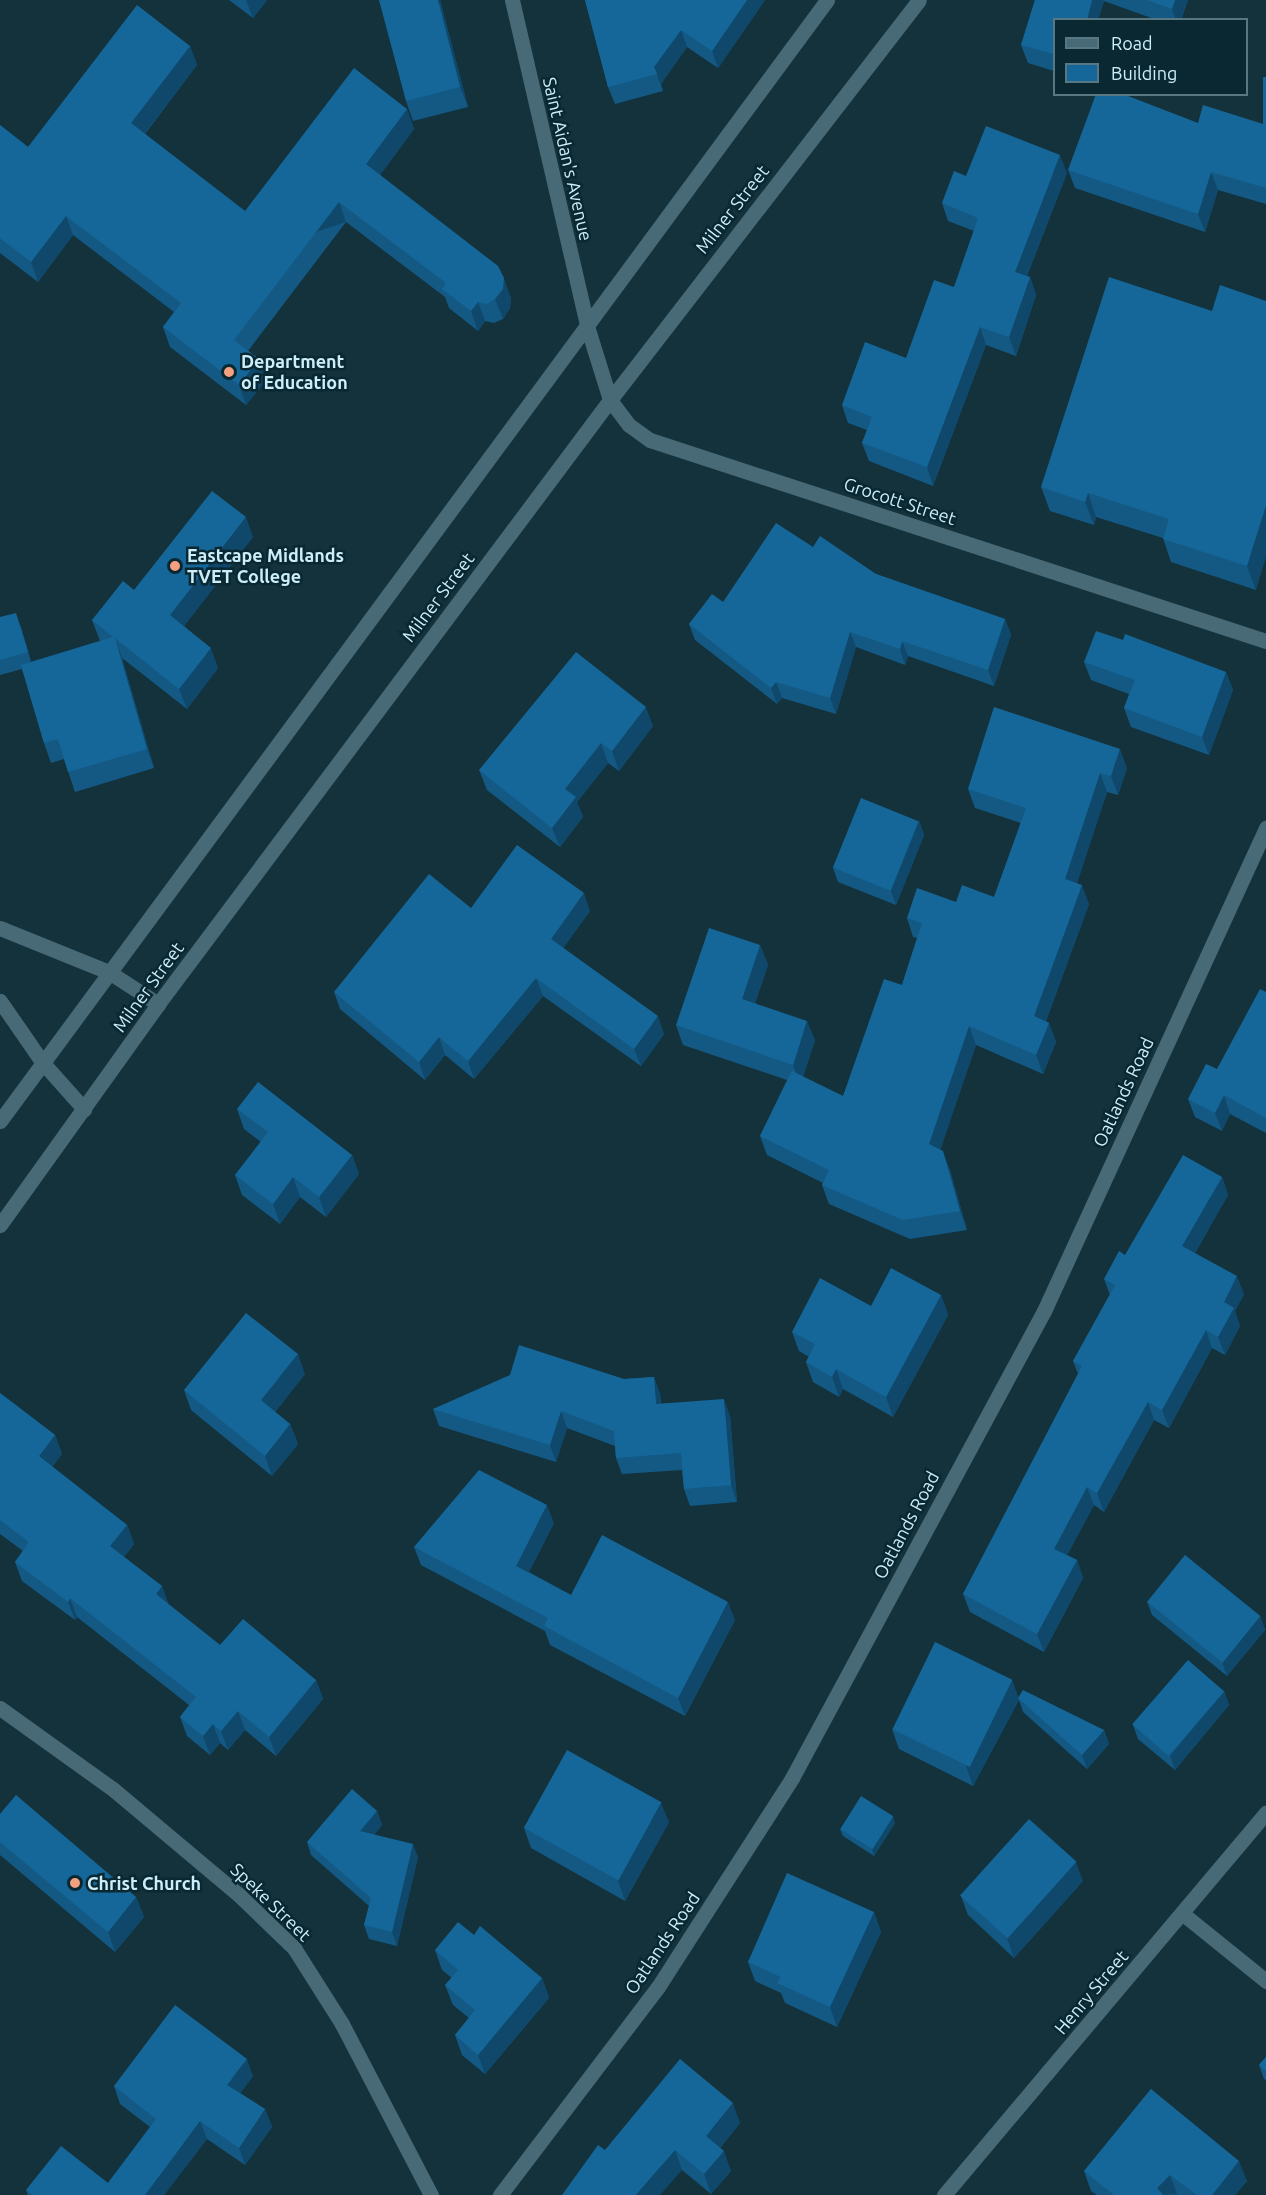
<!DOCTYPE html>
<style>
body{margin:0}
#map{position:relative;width:1266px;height:2195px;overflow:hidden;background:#14323c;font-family:Ubuntu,sans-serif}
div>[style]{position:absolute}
.minor>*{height:15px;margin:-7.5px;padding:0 7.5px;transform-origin:7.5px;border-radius:7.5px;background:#476a76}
.wall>*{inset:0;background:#135984}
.shaded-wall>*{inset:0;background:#0f486b;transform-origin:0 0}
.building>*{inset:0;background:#166799;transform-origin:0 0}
.dots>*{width:16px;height:16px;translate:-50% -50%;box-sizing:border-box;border:3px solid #092832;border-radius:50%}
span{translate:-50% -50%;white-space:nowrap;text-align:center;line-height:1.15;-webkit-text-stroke:5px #092832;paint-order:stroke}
.street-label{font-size:18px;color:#cceefb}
.poi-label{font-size:18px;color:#cceefb;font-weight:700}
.left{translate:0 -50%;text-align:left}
.legend{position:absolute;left:1053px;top:18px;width:195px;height:78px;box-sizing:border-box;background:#092832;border:2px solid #577782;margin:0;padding:8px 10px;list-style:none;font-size:18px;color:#cceefb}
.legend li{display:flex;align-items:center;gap:12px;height:30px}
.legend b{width:30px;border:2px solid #577782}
</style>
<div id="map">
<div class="minor">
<div style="left:512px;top:0;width:335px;rotate:77deg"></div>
<div style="left:587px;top:326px;width:77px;rotate:72.7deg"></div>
<div style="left:610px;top:400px;width:31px;rotate:53deg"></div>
<div style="left:629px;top:425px;width:26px;rotate:36deg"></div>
<div style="left:650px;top:440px;width:648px;rotate:18.07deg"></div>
<div style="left:0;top:928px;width:118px;rotate:22deg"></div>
<div style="left:109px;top:972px;width:59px;rotate:33.1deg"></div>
<div style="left:0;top:1001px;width:75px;rotate:55.3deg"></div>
<div style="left:43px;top:1063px;width:62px;rotate:48.3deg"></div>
<div style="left:0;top:1121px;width:1393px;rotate:-53.58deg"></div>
<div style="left:0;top:1225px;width:272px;rotate:-54.4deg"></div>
<div style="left:158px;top:1004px;width:754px;rotate:-53.19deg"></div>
<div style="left:610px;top:400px;width:505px;rotate:-52.31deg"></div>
<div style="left:0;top:1708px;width:140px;rotate:35.7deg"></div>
<div style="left:114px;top:1790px;width:162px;rotate:40deg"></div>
<div style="left:238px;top:1894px;width:78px;rotate:44deg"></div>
<div style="left:294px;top:1948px;width:90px;rotate:57.7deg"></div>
<div style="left:342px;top:2024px;width:193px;rotate:62.5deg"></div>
<div style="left:1183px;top:1914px;width:107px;rotate:38.9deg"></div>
<div style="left:500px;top:2195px;width:261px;rotate:-52.8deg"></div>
<div style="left:658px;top:1987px;width:248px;rotate:-57.3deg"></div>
<div style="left:792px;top:1778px;width:531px;rotate:-61.65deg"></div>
<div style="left:1044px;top:1311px;width:532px;rotate:-65.32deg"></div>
<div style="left:944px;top:2195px;width:500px;rotate:-49.9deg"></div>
</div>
<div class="wall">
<div style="clip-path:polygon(229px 0,267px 0,253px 18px)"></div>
<div style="clip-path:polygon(440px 0,468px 107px,413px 121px,406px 101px)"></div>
<div style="clip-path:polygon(585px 0,765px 0,718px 68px,687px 47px,661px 84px,663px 91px,615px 104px,608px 87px)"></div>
<div style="clip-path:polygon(1035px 0,1188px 0,1181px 20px,1157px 20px,1104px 1px,1098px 20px,1054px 20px,1054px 71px,1028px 63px,1021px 45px)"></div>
<div style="clip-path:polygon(190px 46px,197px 65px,145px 134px,245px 211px,407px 109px,414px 129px,380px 175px,511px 298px,510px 308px,503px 319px,494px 323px,485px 321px,478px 331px,449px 308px,445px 297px,346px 222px,248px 351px,259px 359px,267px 379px,246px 405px,170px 347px,163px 327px,174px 312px,73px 235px,38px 282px,0 253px,0 125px,28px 147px)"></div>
<div style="clip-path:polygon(1266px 77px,1266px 204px,1218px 190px,1205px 232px,1075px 188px,1068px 170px,1198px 123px,1263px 124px)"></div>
<div style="clip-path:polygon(1067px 173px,1027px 276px,1030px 277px,1036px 295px,1016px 356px,986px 345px,933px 486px,869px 461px,862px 443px,867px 430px,848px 423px,842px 405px,906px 358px,954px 287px,974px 231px,948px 221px,942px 203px,966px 176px)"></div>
<div style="clip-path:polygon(1212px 311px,1256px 590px,1171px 562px,1163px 538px,1096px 517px,1094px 525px,1050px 511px,1041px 487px)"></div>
<div style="clip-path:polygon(253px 537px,184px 626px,218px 668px,187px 709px,122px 658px,154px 768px,75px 792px,64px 759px,51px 763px,44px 743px,22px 669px,0 675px,0 617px,21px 627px,31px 662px,100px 641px,92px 620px,134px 590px)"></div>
<div style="clip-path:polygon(813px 547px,876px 574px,1005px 619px,1011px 635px,994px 686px,908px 656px,905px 665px,856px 647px,836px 714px,782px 698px,777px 704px,695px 640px,689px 624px)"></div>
<div style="clip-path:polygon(1123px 640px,1226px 672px,1233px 690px,1209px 755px,1131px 727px,1124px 708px,1129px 694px,1091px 680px,1084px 662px)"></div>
<div style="clip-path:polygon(653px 726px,619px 771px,608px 763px,577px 802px,583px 817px,560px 847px,487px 790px,479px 770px)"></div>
<div style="clip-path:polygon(1127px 768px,1118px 795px,1107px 792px,1077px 883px,1089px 904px,1046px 1021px,1049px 1023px,1056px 1042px,1043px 1074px,976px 1045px,940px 1149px,950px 1170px,967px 1230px,910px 1239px,829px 1204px,822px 1185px,823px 1183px,767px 1155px,760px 1136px,787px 1080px,683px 1045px,676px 1025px,760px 945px,768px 965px,755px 1003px,815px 1040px,803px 1077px,843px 1096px,902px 985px,917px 938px,913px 937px,907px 918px,956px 902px,994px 897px,1021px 823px,975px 808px,968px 789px)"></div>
<div style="clip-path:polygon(919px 821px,924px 835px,896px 905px,838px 882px,833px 868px)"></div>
<div style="clip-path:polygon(471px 908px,590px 911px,563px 948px,664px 1034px,641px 1066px,543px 996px,474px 1079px,445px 1055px,425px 1080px,340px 1009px,334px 992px)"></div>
<div style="clip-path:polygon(1266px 992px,1266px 1133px,1230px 1114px,1222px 1131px,1195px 1117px,1188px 1099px,1217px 1069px)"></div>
<div style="clip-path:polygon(237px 1109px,352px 1155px,359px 1174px,326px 1217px,300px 1197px,280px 1224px,242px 1195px,235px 1175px,261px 1142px,244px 1129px)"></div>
<div style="clip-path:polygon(1222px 1177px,1228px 1195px,1195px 1253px,1244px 1294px,1235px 1311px,1240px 1326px,1225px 1355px,1212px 1348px,1169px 1428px,1154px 1420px,1104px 1512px,1094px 1505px,1067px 1555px,1077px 1560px,1083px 1578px,1044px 1652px,970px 1612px,963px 1594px,1078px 1374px,1073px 1361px,1110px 1295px,1104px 1279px,1125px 1255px)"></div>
<div style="clip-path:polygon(941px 1295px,948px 1315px,893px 1417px,843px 1389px,839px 1397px,813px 1382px,806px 1362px,809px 1357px,799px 1351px,792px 1332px)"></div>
<div style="clip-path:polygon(305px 1374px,275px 1412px,290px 1424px,298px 1444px,272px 1476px,191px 1410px,184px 1390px)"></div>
<div style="clip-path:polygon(654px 1377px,660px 1394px,661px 1404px,730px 1416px,737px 1502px,690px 1506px,684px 1489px,682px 1470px,622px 1474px,616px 1458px,615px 1446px,567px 1428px,556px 1462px,439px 1426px,433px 1409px,624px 1379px)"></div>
<div style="clip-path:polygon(0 1393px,55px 1435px,62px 1454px,52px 1467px,127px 1525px,134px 1544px,124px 1557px,162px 1586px,168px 1604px,220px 1645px,316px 1680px,323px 1699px,276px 1756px,245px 1730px,228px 1750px,220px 1743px,210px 1755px,187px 1736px,180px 1717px,189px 1705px,77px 1617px,75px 1620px,22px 1581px,15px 1562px,23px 1551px,0 1534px)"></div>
<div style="clip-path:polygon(554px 1523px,529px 1572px,571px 1595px,735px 1620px,685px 1716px,550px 1645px,545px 1631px,421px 1565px,414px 1547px)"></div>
<div style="clip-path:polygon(1147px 1602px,1260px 1616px,1265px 1630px,1227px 1676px,1152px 1615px)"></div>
<div style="clip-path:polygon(1012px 1680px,1018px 1697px,1104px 1730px,1109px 1744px,1087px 1769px,1023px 1712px,1019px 1700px,973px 1786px,899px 1749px,892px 1729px)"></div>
<div style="clip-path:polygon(1224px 1691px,1229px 1705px,1175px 1770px,1138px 1739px,1133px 1725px)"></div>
<div style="clip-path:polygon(377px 1811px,382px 1825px,374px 1835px,418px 1857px,397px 1946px,369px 1939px,364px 1925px,369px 1906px,311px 1855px,307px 1842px)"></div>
<div style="clip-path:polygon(0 1814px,136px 1897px,144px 1917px,115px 1952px,0 1855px)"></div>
<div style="clip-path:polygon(669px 1822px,625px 1901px,531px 1848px,524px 1828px)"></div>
<div style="clip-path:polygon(895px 1823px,874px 1856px,843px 1836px,840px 1829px)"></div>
<div style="clip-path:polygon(1083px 1881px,1014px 1958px,968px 1915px,961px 1896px)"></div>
<div style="clip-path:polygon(874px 1912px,881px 1932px,837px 2027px,785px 2003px,781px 1993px,755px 1981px,748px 1962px)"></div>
<div style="clip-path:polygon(474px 1935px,542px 1978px,549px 1998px,485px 2074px,462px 2055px,455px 2035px,469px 2018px,453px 2005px,445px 1985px,452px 1978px,442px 1970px,435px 1950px)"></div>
<div style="clip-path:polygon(1266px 2057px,1266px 2080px,1264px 2079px,1259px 2065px)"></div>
<div style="clip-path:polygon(253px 2076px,240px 2093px,265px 2109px,272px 2127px,245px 2165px,207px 2139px,164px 2195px,28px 2195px,26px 2190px,108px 2183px,150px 2127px,120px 2104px,114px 2086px)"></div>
<div style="clip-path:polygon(1151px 2089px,1247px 2181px,1235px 2195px,1097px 2195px,1091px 2191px,1084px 2171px)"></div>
<div style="clip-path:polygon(740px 2123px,720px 2148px,731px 2171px,711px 2194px,682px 2170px,605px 2150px)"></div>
</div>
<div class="shaded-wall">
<div style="clip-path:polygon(246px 0,267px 0,253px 18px)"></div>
<div style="clip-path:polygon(438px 0,440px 0,468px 107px,460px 87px)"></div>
<div style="clip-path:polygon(747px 0,765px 0,718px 68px,712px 51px)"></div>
<div style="clip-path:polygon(1092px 0,1103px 0,1104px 1px,1098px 20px,1087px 20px)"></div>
<div style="clip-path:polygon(1175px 0,1188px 0,1181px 20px,1176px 20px,1172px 9px)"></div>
<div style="clip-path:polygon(681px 30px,687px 47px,661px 84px,663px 91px,654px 67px)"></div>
<div style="clip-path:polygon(190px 46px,197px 65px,138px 142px,131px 123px)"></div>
<div style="clip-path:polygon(407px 109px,414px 129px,373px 184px,366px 164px)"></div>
<div style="clip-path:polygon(1060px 155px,1067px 173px,1021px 290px,1015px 272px)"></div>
<div style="clip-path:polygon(1211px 172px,1218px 190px,1205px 232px,1198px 214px)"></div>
<div style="left:339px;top:202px;width:21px;height:173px;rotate:71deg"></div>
<div style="clip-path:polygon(66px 216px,73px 235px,38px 282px,31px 262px)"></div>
<div style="clip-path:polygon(1030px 277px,1036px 295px,1016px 356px,1009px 337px)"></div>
<div style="clip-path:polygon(504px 278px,511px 298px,510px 308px,503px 319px,495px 299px)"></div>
<div style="clip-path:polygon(478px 302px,485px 321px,478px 331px,471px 311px)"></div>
<div style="clip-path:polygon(980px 327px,986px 345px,933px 486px,927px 467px)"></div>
<div style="clip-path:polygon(259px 359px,267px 379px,246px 405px,239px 385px)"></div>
<div style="clip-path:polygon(1088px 493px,1096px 517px,1094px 525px,1085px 502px)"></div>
<div style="clip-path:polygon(1266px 506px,1266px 557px,1256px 590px,1247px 566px)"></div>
<div style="clip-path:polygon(246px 517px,253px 537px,177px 635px,170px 615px)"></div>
<div style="clip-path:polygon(16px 613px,21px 627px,33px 666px,28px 652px)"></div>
<div style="clip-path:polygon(1005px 619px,1011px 635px,994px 686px,988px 670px)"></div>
<div style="clip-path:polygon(850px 632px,856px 647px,836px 714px,830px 698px)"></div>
<div style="clip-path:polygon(115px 638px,122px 658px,154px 768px,147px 749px)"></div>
<div style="clip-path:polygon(902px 641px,908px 656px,905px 665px,900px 649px)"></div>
<div style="clip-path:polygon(211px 648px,218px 668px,187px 709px,179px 689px)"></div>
<div style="clip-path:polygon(1226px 672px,1233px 690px,1209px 755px,1202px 737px)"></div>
<div style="clip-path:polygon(776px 682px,782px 698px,777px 704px,771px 688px)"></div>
<div style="clip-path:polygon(646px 707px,653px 726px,619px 771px,612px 751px)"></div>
<div style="clip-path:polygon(601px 743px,608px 763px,577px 802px,583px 817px,560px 847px,552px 828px,565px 789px)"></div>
<div style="clip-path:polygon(1120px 749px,1127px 768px,1118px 795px,1111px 776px)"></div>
<div style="clip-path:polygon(1100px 773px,1107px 792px,1072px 898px,1065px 879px)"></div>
<div style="clip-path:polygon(919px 821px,924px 835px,896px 905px,891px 891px)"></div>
<div style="clip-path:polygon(1082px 885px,1089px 904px,1041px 1035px,1034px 1016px)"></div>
<div style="clip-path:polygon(584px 893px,590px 911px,557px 957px,551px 939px)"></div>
<div style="clip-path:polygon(760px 945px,768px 965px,750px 1018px,742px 999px)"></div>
<div style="clip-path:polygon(536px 978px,543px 996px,474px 1079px,468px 1061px)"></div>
<div style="clip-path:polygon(658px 1016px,664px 1034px,641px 1066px,634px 1049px)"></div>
<div style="clip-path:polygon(807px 1021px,815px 1040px,800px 1085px,793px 1065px)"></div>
<div style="clip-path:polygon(1049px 1023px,1056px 1042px,1043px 1074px,1036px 1055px)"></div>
<div style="clip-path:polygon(969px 1026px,976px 1045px,936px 1163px,929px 1144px)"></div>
<div style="clip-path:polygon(439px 1037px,445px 1055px,425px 1080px,419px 1062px)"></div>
<div style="clip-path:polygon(1224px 1095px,1230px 1114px,1222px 1131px,1215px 1113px)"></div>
<div style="clip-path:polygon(943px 1151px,950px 1170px,967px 1230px,960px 1211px)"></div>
<div style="clip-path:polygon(352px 1155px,359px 1174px,326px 1217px,319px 1197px)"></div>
<div style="clip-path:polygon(293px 1177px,300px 1197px,280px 1224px,273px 1204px)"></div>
<div style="clip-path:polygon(1222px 1177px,1228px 1195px,1188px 1264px,1182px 1246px)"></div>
<div style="clip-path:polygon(1237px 1276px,1244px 1294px,1235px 1311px,1240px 1326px,1225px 1355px,1218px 1337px,1224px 1302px)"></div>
<div style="clip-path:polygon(941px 1295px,948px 1315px,893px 1417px,886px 1397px)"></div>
<div style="clip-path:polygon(1206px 1330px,1212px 1348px,1169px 1428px,1162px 1410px)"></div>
<div style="clip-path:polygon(298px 1354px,305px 1374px,268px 1420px,261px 1400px)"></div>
<div style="clip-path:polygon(836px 1369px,843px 1389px,839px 1397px,832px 1377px)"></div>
<div style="clip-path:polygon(654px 1377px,660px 1394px,662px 1421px,656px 1404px)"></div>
<div style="clip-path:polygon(724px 1399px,730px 1416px,737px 1502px,731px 1485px)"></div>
<div style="clip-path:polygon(1148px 1402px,1154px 1420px,1104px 1512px,1097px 1493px)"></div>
<div style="clip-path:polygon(561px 1411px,567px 1428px,556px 1462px,550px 1445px)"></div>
<div style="clip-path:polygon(290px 1424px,298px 1444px,272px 1476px,265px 1456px)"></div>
<div style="clip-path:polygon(55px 1435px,62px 1454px,46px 1475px,39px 1456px)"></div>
<div style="clip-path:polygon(1087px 1487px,1094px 1505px,1061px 1567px,1054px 1549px)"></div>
<div style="clip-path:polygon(547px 1505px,554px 1523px,523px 1584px,516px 1566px)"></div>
<div style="clip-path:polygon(127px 1525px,134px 1544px,117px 1565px,110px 1546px)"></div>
<div style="clip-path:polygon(1077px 1560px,1083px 1578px,1044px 1652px,1037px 1634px)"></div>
<div style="clip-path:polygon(162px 1586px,169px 1605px,156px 1594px)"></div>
<div style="clip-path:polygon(70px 1598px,77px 1617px,75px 1620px,68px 1602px)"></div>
<div style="clip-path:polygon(728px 1602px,735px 1620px,685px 1716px,678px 1698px)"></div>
<div style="clip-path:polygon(1260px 1616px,1265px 1630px,1227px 1676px,1222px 1662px)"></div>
<div style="clip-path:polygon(316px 1680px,323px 1699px,276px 1756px,269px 1737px)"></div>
<div style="clip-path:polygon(1012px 1680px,1019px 1700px,973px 1786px,966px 1766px)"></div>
<div style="clip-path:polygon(1224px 1691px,1229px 1705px,1175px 1770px,1170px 1756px)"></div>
<div style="clip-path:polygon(238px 1711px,245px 1730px,228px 1750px,221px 1731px)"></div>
<div style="clip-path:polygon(213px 1724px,220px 1743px,210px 1755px,203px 1736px)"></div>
<div style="clip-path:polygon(1104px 1730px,1109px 1744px,1087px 1769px,1082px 1755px)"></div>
<div style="clip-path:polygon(661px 1803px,669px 1822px,625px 1901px,618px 1881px)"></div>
<div style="clip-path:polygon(377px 1811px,382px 1825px,365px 1845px,360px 1831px)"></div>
<div style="clip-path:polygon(893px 1816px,895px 1823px,874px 1856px,872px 1849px)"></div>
<div style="clip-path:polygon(413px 1844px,418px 1857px,397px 1946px,392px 1932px)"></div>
<div style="clip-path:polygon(1076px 1862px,1083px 1881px,1014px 1958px,1007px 1938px)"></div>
<div style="clip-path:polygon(136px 1897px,144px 1917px,115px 1952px,108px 1932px)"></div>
<div style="clip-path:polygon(874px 1912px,881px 1932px,837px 2027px,830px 2007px)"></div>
<div style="clip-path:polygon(542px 1978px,549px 1998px,485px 2074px,478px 2055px)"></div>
<div style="clip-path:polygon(247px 2059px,253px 2076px,234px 2102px,227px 2085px)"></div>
<div style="clip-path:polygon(733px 2103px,740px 2123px,713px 2156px,706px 2136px)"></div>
<div style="clip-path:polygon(265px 2109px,272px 2127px,245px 2165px,239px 2148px)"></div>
<div style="clip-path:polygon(200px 2121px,207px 2139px,164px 2195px,145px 2195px)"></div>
<div style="clip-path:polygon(675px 2150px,682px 2170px,660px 2195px,636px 2195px)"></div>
<div style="clip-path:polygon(724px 2151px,731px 2171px,711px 2194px,704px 2174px)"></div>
<div style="clip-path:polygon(1239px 2161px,1247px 2181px,1235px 2195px,1212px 2195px)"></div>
<div style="clip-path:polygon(1170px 2175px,1177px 2194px,1160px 2195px,1157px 2188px)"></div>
</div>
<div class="building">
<div style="clip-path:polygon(379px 0,438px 0,460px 87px,406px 101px)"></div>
<div style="clip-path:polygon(585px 0,747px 0,712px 51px,681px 30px,654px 67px,657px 74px,608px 87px)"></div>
<div style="clip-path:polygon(1035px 0,1092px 0,1087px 20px,1054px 20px,1054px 54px,1021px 45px)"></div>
<div style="clip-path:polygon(1147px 0,1175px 0,1172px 9px)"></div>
<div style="clip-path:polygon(137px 5px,190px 46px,131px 123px,245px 211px,354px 68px,407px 109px,366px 164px,498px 266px,504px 278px,503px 289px,495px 299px,487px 304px,478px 302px,471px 311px,442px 289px,446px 283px,339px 202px,234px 340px,259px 359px,239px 385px,163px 327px,181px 303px,66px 216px,31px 262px,0 238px,0 125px,28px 147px)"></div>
<div style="clip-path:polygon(1263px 77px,1266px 77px,1266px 188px,1211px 172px,1198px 214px,1068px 170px,1096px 94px,1123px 94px,1198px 123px,1203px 105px,1263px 124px)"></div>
<div style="clip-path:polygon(986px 126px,1060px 155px,1015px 272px,1030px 277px,1009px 337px,980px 327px,927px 467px,862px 443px,872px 417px,842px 405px,865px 342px,906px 358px,934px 280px,954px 287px,978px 218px,942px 203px,954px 171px,966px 176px)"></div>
<div style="clip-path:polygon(1109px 277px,1212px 311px,1220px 285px,1266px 301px,1266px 506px,1247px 566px,1163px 539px,1169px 519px,1088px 493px,1085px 502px,1041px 487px)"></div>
<div style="clip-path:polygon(212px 491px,246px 517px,170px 615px,211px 648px,179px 689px,115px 638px,147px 749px,68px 772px,58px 739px,44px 743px,21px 665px,113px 637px,92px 620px,123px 581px,134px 590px)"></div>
<div style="clip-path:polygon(776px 523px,813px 547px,820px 536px,876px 574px,1005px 619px,988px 670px,902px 641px,900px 649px,850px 632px,830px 698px,776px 682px,771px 688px,689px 624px,712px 594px,723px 602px)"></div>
<div style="clip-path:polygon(16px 613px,28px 652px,0 660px,0 617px)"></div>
<div style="clip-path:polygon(1096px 631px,1123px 640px,1125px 634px,1226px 672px,1202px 737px,1124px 708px,1135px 680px,1084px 662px)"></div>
<div style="clip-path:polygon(576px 652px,646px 707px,612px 751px,601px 743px,565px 789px,576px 797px,552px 828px,479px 770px)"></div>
<div style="clip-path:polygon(994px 707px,1120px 749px,1111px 776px,1100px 773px,1065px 879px,1082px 885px,1034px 1016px,1049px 1023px,1036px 1055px,969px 1026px,929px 1144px,943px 1151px,960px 1211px,903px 1220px,822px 1185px,829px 1170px,760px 1136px,792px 1071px,843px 1096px,884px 979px,902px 985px,922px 923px,907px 918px,917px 888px,956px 902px,962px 885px,994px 897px,1026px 808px,968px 789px)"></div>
<div style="left:861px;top:798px;width:62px;height:75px;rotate:22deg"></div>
<div style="clip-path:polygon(517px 845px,584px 893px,551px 939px,658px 1016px,634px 1049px,536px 978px,468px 1061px,439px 1037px,419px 1062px,334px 992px,429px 874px,471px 908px)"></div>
<div style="clip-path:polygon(709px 928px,760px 945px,742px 999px,807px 1021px,793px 1065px,676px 1025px)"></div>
<div style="clip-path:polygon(1260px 989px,1266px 992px,1266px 1118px,1224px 1095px,1215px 1113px,1188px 1099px,1206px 1064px,1217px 1069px)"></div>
<div style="clip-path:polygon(258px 1082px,352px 1155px,319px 1197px,293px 1177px,273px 1204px,235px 1175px,268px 1132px,237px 1109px)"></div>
<div style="clip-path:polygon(1183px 1155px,1222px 1177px,1182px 1246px,1237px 1276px,1224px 1302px,1234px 1308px,1218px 1337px,1206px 1330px,1162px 1410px,1148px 1402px,1097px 1493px,1087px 1487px,1054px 1549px,1077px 1560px,1037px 1634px,963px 1594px,1082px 1366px,1073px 1361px,1115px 1285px,1104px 1279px,1119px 1251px,1125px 1255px)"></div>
<div style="clip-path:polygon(891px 1268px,941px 1295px,886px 1397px,836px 1369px,832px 1377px,806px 1362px,815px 1344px,792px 1332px,820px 1278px,871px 1306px)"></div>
<div style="clip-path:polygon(246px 1313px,298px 1354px,261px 1400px,290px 1424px,265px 1456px,184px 1390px)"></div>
<div style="clip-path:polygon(519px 1345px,624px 1379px,654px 1377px,656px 1404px,724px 1399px,731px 1485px,684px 1489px,681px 1453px,616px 1458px,614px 1431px,561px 1411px,550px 1445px,433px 1409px,510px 1375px)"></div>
<div style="clip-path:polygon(0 1393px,55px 1435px,39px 1456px,127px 1525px,110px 1546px,162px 1586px,156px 1594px,220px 1645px,243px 1619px,316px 1680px,269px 1737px,238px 1711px,221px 1731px,213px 1724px,203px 1736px,180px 1717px,196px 1697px,70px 1598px,68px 1602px,15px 1562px,29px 1542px,0 1520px)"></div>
<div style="clip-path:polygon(479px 1470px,547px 1505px,516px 1566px,571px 1595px,602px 1535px,728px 1602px,678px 1698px,544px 1626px,548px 1618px,414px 1547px)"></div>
<div style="left:1185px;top:1555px;width:97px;height:60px;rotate:39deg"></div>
<div style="left:935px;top:1642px;width:86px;height:97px;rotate:26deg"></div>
<div style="left:1188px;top:1660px;width:48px;height:85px;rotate:41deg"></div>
<div style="clip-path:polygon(1023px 1690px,1104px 1730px,1082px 1755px,1018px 1698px)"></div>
<div style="left:567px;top:1750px;width:108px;height:89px;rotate:29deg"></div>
<div style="clip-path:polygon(352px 1789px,377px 1811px,360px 1831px,413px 1844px,392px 1932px,364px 1925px,371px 1898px,307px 1842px)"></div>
<div style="clip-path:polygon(16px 1795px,136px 1897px,108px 1932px,0 1842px,0 1814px)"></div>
<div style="left:861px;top:1796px;width:38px;height:39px;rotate:32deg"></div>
<div style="left:1029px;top:1819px;width:64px;height:103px;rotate:42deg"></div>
<div style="clip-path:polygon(787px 1873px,874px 1912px,830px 2007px,777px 1983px,781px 1977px,748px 1962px)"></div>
<div style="clip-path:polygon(458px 1922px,474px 1935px,480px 1926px,542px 1978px,478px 2055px,455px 2035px,475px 2010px,445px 1985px,458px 1970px,435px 1950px)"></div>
<div style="clip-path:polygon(175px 2005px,247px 2059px,227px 2085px,265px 2109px,239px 2148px,200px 2121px,145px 2195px,33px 2195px,26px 2190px,61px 2146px,108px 2183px,156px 2119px,114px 2086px)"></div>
<div style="clip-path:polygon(1266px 2057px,1266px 2071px,1259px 2065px)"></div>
<div style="clip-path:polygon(680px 2059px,733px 2103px,706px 2136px,724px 2151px,704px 2174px,675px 2150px,636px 2195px,562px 2195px,598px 2145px,605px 2150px)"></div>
<div style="clip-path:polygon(1151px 2089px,1239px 2161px,1212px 2195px,1197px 2195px,1170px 2175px,1157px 2188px,1163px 2195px,1114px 2195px,1084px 2171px)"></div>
</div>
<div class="dots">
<div style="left:229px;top:372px;background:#f2a07f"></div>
<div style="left:175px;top:566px;background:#f2a07f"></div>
<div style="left:75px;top:1883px;background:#f2a07f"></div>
</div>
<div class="street-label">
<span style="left:568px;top:159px;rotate:77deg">Saint Aidan's Avenue</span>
<span style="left:732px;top:209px;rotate:-52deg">Milner Street</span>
<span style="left:900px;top:501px;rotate:18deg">Grocott Street</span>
<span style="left:438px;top:597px;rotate:-53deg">Milner Street</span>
<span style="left:148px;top:987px;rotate:-54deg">Milner Street</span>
<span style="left:1123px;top:1092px;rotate:-65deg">Oatlands Road</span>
<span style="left:906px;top:1525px;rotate:-62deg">Oatlands Road</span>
<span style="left:271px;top:1902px;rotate:44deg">Speke Street</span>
<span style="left:662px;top:1943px;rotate:-56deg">Oatlands Road</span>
<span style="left:1091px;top:1992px;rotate:-50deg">Henry Street</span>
</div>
<div class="poi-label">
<span class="left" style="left:241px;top:372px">Department<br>of Education</span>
<span class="left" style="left:187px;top:566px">Eastcape Midlands<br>TVET College</span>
<span class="left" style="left:87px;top:1883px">Christ Church</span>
</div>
<ul class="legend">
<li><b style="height:8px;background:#476a76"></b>Road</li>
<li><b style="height:16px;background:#166799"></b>Building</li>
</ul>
</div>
